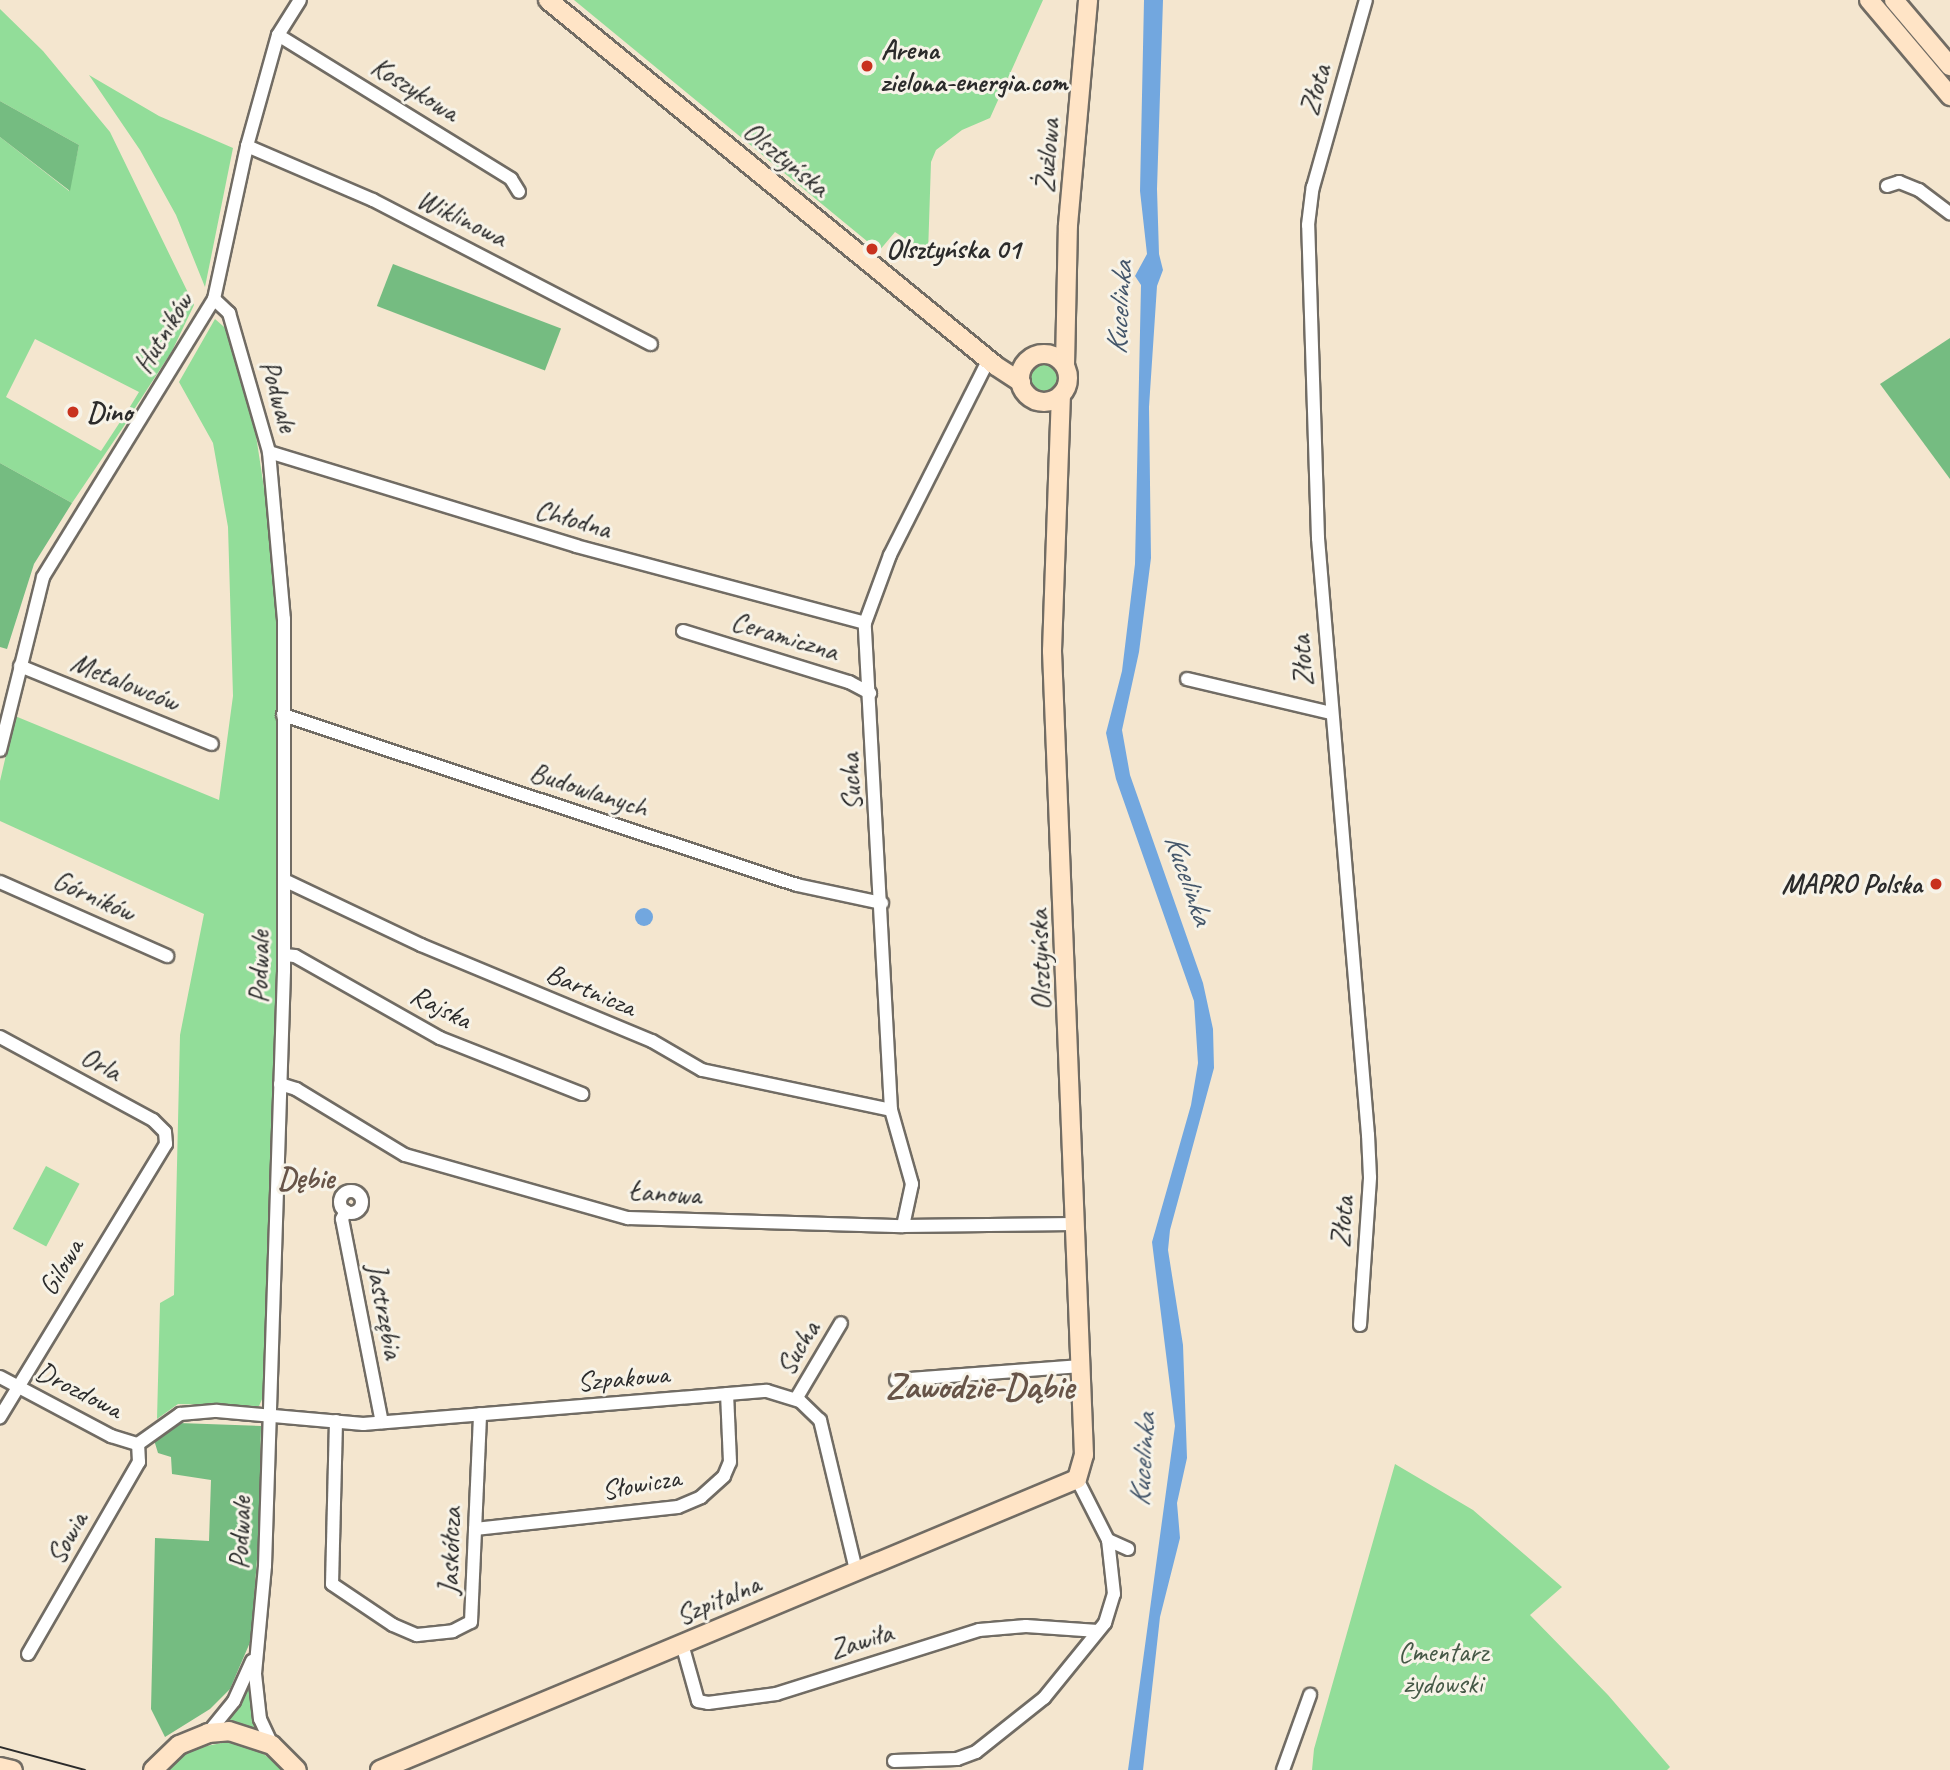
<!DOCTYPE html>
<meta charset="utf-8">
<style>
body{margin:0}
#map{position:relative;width:1950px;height:1770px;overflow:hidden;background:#f4e6cf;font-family:Caveat,sans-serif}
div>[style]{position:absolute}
.green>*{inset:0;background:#92dd99;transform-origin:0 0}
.round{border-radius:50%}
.forest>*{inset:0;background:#75bc81;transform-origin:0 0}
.water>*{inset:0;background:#72a7df}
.roads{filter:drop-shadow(2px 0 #716c64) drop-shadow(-2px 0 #716c64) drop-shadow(0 2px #716c64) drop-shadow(0 -2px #716c64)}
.street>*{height:12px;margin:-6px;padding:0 6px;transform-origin:6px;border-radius:6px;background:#fff}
.street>.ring{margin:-6px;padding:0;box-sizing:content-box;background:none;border:12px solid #fff;border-radius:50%}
.secondary>*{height:18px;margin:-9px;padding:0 9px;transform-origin:9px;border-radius:9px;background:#ffe4c6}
.secondary>.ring{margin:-9px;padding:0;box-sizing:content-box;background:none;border:18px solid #ffe4c6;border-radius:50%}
.tram>*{height:2px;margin:-1px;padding:0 1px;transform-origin:1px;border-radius:1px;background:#2b2b2b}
.dots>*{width:19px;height:19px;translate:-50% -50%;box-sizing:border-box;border:4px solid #f7f3e8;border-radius:50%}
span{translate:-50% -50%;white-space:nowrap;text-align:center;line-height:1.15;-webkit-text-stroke:6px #f7f3e8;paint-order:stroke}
.poi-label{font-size:28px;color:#2b2b2b;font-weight:700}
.left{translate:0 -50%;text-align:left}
.right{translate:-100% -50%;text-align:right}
.street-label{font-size:28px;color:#2b2b2b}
.park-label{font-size:28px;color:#455846}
.water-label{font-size:30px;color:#44566a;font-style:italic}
.neighbourhood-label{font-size:30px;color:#675448;font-weight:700}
.district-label{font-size:35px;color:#675448;font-weight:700}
</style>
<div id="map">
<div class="green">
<div style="clip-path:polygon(574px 0,1043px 0,990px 118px,962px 130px,936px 150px,931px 162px,928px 254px,895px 232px,879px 251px)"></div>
<div style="clip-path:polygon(0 9px,43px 51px,110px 132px,194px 305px,172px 351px,133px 411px,128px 410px,139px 392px,35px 339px,6px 397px,101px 451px,122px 419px,126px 423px,72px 503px,0 463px,0 137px,69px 191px,79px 145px,0 101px)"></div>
<div style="clip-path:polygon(89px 75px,159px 116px,233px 148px,205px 287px,176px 215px,140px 150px)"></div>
<div style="clip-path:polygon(215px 319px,231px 333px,255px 429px,273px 547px,279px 666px,279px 907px,267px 1388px,259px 1406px,178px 1404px,157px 1419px,160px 1303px,174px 1295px,180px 1035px,204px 914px,0 821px,0 781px,15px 716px,219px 800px,233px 696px,228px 527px,213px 443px,179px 382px)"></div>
<div class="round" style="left:1028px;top:361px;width:32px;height:32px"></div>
<div style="left:46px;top:1166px;width:38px;height:71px;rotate:28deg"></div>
<div style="clip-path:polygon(1395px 1464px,1473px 1510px,1562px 1587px,1530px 1615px,1608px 1695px,1670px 1767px,1667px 1770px,1312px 1770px,1314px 1749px)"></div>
<div style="clip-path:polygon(249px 1688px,261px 1733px,221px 1725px,248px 1688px)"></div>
<div style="clip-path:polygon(232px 1741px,254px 1747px,285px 1770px,165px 1770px,191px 1749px)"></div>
</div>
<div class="forest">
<div style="clip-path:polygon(0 101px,79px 145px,70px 191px,0 137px)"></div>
<div style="left:393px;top:264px;width:180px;height:45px;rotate:21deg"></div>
<div style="clip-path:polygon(1950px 338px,1950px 479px,1880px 384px)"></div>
<div style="clip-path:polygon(0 463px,72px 503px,34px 564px,7px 649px,0 647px)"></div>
<div style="clip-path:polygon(179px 1423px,261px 1426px,259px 1532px,251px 1640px,230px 1689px,210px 1709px,165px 1737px,151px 1709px,155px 1538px,209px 1541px,211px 1480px,172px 1474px,171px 1457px,158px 1453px,154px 1440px)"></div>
</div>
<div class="water">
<div style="clip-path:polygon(1144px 0,1163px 0,1157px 189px,1159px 254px,1163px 270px,1157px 286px,1149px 407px,1151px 558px,1139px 652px,1122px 730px,1130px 775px,1203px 983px,1213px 1029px,1214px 1068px,1170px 1230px,1168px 1250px,1183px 1345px,1187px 1458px,1177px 1503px,1180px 1538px,1160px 1617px,1143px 1770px,1128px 1770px,1175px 1426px,1152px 1242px,1191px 1105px,1198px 1063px,1194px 1001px,1116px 779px,1106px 733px,1122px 671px,1135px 564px,1141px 285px,1135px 276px,1147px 254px,1140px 191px)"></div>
<div class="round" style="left:635px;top:908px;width:18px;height:18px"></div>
</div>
<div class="roads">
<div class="street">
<div style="left:278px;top:35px;width:274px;rotate:31.7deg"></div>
<div style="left:511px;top:179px;width:15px;rotate:58deg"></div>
<div style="left:247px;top:146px;width:137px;rotate:23.2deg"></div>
<div style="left:373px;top:200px;width:313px;rotate:27.4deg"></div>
<div style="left:1887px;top:186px;width:13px;rotate:-18deg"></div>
<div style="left:1899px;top:182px;width:22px;rotate:22deg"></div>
<div style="left:1919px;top:190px;width:39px;rotate:37deg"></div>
<div style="left:214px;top:299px;width:21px;rotate:43deg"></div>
<div style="left:229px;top:313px;width:145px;rotate:73.9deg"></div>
<div style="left:269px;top:452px;width:168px;rotate:84.9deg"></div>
<div style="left:284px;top:619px;width:352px;rotate:90deg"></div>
<div style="left:284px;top:971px;width:595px;rotate:91.83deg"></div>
<div style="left:265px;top:1566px;width:108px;rotate:95.3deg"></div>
<div style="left:255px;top:1674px;width:45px;rotate:83.7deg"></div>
<div style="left:260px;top:1719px;width:29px;rotate:65deg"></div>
<div style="left:269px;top:452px;width:321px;rotate:17deg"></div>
<div style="left:576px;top:546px;width:299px;rotate:14.9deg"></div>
<div style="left:683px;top:631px;width:174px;rotate:17.1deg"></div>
<div style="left:849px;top:682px;width:24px;rotate:28deg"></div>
<div style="left:20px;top:666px;width:207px;rotate:22.1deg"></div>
<div style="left:1187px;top:679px;width:148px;rotate:13.3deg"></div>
<div style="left:283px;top:715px;width:541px;rotate:18.3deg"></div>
<div style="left:797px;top:885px;width:87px;rotate:12deg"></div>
<div style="left:0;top:750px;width:178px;rotate:-76deg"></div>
<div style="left:43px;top:577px;width:326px;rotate:-58.4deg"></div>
<div style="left:214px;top:299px;width:157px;rotate:-77.8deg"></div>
<div style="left:247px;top:146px;width:115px;rotate:-74.4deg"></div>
<div style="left:278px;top:35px;width:41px;rotate:-57.8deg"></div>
<div style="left:284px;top:880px;width:152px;rotate:25.4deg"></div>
<div style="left:421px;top:945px;width:250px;rotate:22.6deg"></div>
<div style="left:652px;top:1041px;width:58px;rotate:30.1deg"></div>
<div style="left:702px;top:1070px;width:193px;rotate:11.9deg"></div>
<div style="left:0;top:882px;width:183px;rotate:23.9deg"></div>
<div style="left:284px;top:955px;width:11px;rotate:5deg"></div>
<div style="left:295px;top:956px;width:167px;rotate:29.5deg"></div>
<div style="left:440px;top:1038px;width:153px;rotate:21.5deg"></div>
<div style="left:0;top:1037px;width:174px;rotate:28.5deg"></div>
<div style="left:153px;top:1120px;width:17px;rotate:45deg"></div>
<div style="left:165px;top:1132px;width:12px;rotate:85deg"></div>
<div style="left:166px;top:1144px;width:320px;rotate:121.3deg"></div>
<div style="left:280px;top:1084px;width:17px;rotate:17deg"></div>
<div style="left:296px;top:1089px;width:127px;rotate:31.2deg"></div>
<div style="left:405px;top:1155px;width:232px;rotate:15.8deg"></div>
<div style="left:628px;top:1218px;width:275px;rotate:1.7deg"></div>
<div style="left:903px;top:1226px;width:171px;rotate:-0.7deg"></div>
<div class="ring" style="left:340px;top:1191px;width:10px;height:10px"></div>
<div style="left:346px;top:1211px;width:9px;rotate:117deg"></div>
<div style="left:342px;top:1219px;width:207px;rotate:78.9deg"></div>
<div style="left:903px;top:1226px;width:43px;rotate:-77.9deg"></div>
<div style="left:912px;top:1184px;width:77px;rotate:-105.8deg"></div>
<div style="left:891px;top:1110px;width:488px;rotate:-93.1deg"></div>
<div style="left:865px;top:623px;width:72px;rotate:-69.8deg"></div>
<div style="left:890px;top:555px;width:220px;rotate:-63.2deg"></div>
<div style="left:1360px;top:1325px;width:148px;rotate:-86.1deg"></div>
<div style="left:1370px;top:1177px;width:42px;rotate:-92.7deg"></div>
<div style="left:1368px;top:1135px;width:599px;rotate:-94.79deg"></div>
<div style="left:1318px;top:538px;width:313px;rotate:-91.8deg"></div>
<div style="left:1308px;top:225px;width:38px;rotate:-83deg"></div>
<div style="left:1313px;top:187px;width:194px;rotate:-74.2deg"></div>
<div style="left:0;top:1377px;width:126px;rotate:28deg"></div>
<div style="left:111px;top:1436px;width:28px;rotate:17deg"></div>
<div style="left:896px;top:1380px;width:186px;rotate:-4.3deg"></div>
<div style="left:796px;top:1399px;width:88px;rotate:-59.4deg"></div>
<div style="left:336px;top:1421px;width:163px;rotate:91.4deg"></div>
<div style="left:332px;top:1584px;width:73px;rotate:33.9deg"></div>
<div style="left:393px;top:1625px;width:26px;rotate:23deg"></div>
<div style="left:417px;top:1635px;width:36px;rotate:-6deg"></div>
<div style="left:453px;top:1631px;width:20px;rotate:-27deg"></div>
<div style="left:471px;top:1622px;width:208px;rotate:-87.5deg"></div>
<div style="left:138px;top:1444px;width:52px;rotate:-35.5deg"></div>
<div style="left:180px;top:1414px;width:37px;rotate:-5deg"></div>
<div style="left:217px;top:1411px;width:147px;rotate:5.1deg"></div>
<div style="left:363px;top:1424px;width:405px;rotate:-4.7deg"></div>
<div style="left:767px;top:1391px;width:34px;rotate:17deg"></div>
<div style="left:800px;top:1401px;width:28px;rotate:44deg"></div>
<div style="left:820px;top:1420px;width:154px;rotate:76.5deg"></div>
<div style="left:1077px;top:1479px;width:68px;rotate:63.1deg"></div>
<div style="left:1108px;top:1540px;width:22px;rotate:24deg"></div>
<div style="left:475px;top:1529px;width:204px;rotate:-6.2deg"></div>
<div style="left:678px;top:1507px;width:25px;rotate:-23deg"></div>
<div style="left:701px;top:1497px;width:31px;rotate:-42deg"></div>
<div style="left:724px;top:1476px;width:15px;rotate:-67deg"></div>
<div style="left:730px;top:1462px;width:68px;rotate:-92.5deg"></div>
<div style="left:682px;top:1644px;width:59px;rotate:74.3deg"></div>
<div style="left:698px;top:1701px;width:10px;rotate:11deg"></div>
<div style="left:708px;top:1703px;width:69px;rotate:-7.5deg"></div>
<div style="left:776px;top:1694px;width:213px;rotate:-17.5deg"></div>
<div style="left:979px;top:1630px;width:47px;rotate:-4.9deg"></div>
<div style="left:1026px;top:1626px;width:72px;rotate:4deg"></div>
<div style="left:28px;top:1654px;width:222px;rotate:-60deg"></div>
<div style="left:139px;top:1462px;width:18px;rotate:-93deg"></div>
<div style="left:208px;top:1733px;width:41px;rotate:-50.9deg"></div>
<div style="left:234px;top:1701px;width:44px;rotate:-65.8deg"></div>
<div style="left:894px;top:1761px;width:63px;rotate:-1.8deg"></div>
<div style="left:957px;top:1759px;width:20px;rotate:-20deg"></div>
<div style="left:976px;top:1752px;width:87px;rotate:-38.5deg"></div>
<div style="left:1044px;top:1698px;width:97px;rotate:-50.9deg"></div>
<div style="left:1105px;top:1623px;width:30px;rotate:-73deg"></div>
<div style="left:1114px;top:1594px;width:54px;rotate:-96.3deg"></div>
<div style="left:1283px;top:1770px;width:80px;rotate:-70.2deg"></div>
</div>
<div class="secondary">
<div style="left:548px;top:0;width:578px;rotate:39.25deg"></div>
<div style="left:996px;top:366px;width:30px;rotate:33deg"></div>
<div style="left:1869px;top:0;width:126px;rotate:49.8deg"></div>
<div style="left:1894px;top:0;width:87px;rotate:49.7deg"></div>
<div class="ring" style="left:1020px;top:354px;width:30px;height:30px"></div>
<div style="left:1065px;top:365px;width:140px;rotate:-88.8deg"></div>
<div style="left:1068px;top:225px;width:226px;rotate:-84.9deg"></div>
<div style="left:0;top:1767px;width:13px;rotate:13deg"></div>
<div style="left:153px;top:1770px;width:36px;rotate:-44deg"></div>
<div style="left:179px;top:1745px;width:31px;rotate:-22deg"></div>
<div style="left:208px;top:1733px;width:21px;rotate:-5deg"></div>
<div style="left:229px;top:1731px;width:45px;rotate:18deg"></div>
<div style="left:272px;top:1745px;width:35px;rotate:45deg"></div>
<div style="left:380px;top:1770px;width:755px;rotate:-22.66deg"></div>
<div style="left:1077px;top:1479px;width:25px;rotate:-74deg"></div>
<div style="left:1084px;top:1455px;width:805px;rotate:-92.28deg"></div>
<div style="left:1052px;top:651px;width:256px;rotate:-88deg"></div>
</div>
</div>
<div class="tram">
<div style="left:0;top:1747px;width:88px;rotate:15.1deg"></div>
</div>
<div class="dots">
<div style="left:867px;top:66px;background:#c8321e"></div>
<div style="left:872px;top:249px;background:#c8321e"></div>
<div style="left:73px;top:412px;background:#c8321e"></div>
<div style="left:1936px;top:884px;background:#c8321e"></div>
</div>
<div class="poi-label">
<span class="left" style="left:881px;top:66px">Arena<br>zielona-energia.com</span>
<span class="left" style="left:886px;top:249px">Olsztyńska 01</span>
<span class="left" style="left:87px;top:412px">Dino</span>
<span class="right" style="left:1922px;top:884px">MAPRO Polska</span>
</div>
<div class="street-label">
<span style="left:415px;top:89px;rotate:32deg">Koszykowa</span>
<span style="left:1315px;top:90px;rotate:-74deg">Złota</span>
<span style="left:1047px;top:156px;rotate:-86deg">Żużlowa</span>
<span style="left:786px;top:159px;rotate:39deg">Olsztyńska</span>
<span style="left:462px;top:218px;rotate:26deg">Wiklinowa</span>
<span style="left:163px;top:333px;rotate:-59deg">Hutników</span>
<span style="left:279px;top:396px;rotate:74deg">Podwale</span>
<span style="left:573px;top:519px;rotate:16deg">Chłodna</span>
<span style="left:785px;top:636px;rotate:17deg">Ceramiczna</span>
<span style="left:1302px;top:661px;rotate:-94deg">Złota</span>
<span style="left:125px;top:682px;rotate:22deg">Metalowców</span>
<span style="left:851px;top:782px;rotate:-93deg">Sucha</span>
<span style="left:589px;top:790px;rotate:18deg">Budowlanych</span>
<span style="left:94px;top:896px;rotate:24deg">Górników</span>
<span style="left:1040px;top:960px;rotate:-92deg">Olsztyńska</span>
<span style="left:259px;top:967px;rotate:-89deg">Podwale</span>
<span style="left:591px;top:990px;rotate:23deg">Bartnicza</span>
<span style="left:441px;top:1007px;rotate:27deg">Rajska</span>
<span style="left:101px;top:1064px;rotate:28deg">Orla</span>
<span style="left:665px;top:1193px;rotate:4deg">Łanowa</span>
<span style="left:1342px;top:1222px;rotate:-85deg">Złota</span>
<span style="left:61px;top:1267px;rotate:-59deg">Gilowa</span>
<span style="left:385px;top:1311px;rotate:79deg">Jastrzębia</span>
<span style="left:798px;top:1348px;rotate:-59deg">Sucha</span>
<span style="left:623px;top:1378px;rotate:-5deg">Szpakowa</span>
<span style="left:79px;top:1390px;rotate:27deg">Drozdowa</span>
<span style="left:641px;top:1484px;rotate:-10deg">Słowicza</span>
<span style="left:240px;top:1533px;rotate:-88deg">Podwale</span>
<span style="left:67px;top:1538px;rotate:-60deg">Sowia</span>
<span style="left:450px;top:1551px;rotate:-88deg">Jaskółcza</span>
<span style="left:718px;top:1600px;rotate:-23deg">Szpitalna</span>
<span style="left:861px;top:1641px;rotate:-17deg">Zawiła</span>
</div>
<div class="park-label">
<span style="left:1443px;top:1668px">Cmentarz<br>żydowski</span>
</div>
<div class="water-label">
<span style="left:1119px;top:308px;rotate:-86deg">Kucelinka</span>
<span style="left:1189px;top:879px;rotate:71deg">Kucelinka</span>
<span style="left:1142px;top:1460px;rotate:-86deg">Kucelinka</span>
</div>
<div class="neighbourhood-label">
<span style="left:306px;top:1178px">Dębie</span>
</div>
<div class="district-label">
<span style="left:980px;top:1387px">Zawodzie-Dąbie</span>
</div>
</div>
